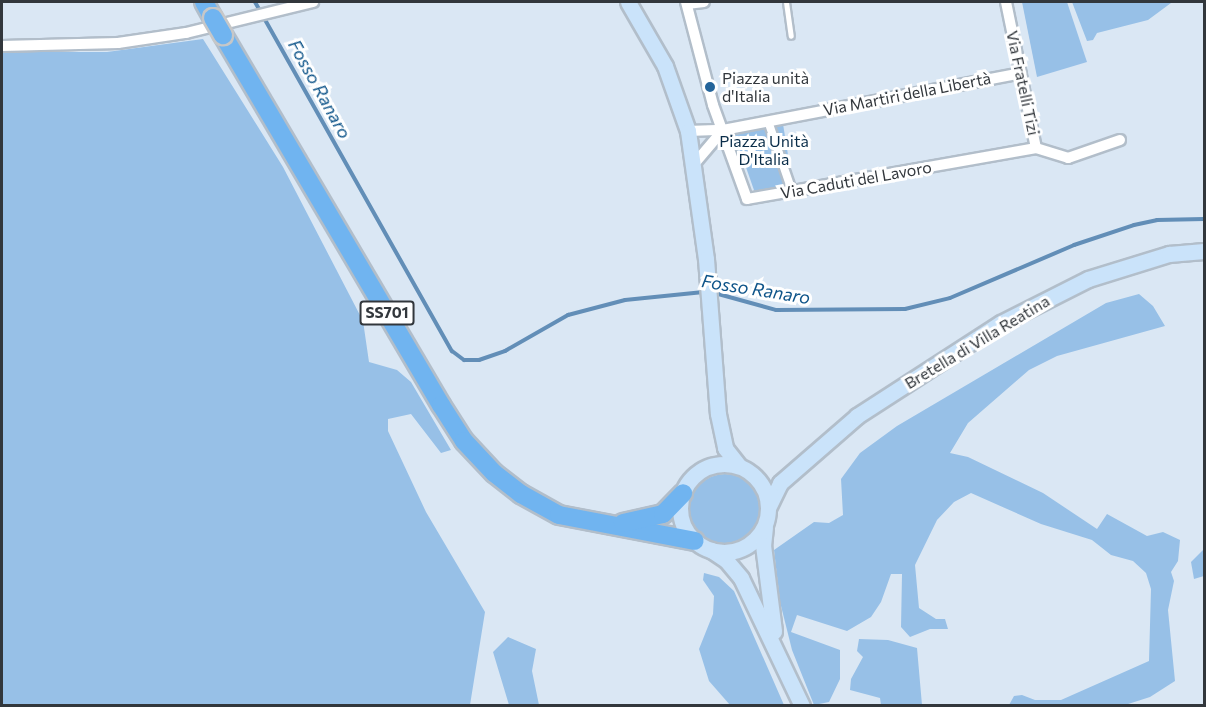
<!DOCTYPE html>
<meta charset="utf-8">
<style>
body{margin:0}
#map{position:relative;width:1206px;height:707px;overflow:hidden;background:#dae7f4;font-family:Commissioner,sans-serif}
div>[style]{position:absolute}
.green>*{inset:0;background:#97c0e7}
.round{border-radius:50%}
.stream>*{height:4px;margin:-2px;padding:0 2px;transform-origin:2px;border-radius:2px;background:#628eb7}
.roads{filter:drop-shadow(2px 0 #b2beca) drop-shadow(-2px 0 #b2beca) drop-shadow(0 2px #b2beca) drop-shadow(0 -2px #b2beca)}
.service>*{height:5px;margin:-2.5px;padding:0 2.5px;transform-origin:2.5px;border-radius:2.5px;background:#fff}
.pedestrian>*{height:8px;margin:-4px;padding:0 4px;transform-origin:4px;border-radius:4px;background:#fff}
.minor>*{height:10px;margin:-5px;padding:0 5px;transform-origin:5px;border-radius:5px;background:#fff}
.secondary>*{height:15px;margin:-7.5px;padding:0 7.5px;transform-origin:7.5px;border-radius:7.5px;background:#cae3fa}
.secondary>.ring{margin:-7.5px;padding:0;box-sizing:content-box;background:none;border:15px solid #cae3fa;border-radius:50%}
.trunk>*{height:18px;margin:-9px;padding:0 9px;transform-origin:9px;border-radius:9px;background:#70b4f0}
.bridges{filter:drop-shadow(2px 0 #c6c7c8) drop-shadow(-2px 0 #c6c7c8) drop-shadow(0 2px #c6c7c8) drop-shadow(0 -2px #c6c7c8)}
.trunk-bridge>*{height:18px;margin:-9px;padding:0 9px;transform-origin:9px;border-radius:9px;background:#70b4f0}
.dots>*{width:16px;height:16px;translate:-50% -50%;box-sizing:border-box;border:3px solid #fff;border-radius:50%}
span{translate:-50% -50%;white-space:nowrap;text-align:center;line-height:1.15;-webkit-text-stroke:6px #fff;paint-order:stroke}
.shield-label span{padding:2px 4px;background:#fff;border:2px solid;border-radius:4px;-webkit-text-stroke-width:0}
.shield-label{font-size:15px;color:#32373c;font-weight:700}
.poi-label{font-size:16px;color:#32373c}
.left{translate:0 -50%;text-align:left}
.street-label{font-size:16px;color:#32373c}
.park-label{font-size:16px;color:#0a2d49}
.water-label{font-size:18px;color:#0e5489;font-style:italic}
.frame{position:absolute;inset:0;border:3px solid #32373c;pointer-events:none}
</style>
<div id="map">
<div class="green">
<div style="clip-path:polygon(1022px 2px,1067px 2px,1087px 62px,1037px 77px)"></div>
<div style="clip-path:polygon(1072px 2px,1167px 2px,1171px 3px,1148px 20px,1097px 33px,1093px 40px,1087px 41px)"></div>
<div style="clip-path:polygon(203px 39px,283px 167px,363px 321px,369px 362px,397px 370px,411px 382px,451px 450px,441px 453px,411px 414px,388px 419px,388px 431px,426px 512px,485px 612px,470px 705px,2px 705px,2px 52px,107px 52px)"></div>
<div style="clip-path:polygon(783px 124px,793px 186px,755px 193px,734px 133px)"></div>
<div style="clip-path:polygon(1139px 294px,1153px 306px,1165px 326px,1057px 356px,1029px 370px,968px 423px,950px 453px,968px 457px,1043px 493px,1097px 529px,1107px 514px,1147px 536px,1163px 532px,1180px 540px,1178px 561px,1171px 572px,1174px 581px,1168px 610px,1175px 681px,1150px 697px,1125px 705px,1009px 705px,1014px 696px,1022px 695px,1035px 700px,1061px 700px,1149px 661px,1151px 589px,1146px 573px,1133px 561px,1111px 555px,1092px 540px,1041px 524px,971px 493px,954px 502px,937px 520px,915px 565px,919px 608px,936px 619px,945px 619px,948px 629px,930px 629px,910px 637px,901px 627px,902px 574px,891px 574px,881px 602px,871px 617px,847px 631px,797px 615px,791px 632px,840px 650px,840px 679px,829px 702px,814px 705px,792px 650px,780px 602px,774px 550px,814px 522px,829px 523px,843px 515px,841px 479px,860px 453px,897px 426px,1106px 303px)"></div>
<div class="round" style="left:689px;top:474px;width:72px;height:72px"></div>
<div style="clip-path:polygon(1204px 549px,1204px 576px,1194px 579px,1191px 562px)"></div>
<div style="clip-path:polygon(704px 573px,719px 577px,734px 591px,784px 705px,730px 705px,709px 681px,699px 649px,713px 614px,714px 596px,703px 580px)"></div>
<div style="clip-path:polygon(508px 637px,536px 649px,532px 671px,539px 705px,509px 705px,493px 652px)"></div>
<div style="clip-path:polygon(859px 639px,888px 640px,917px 648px,922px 705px,881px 705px,880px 698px,850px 690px,851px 679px,863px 657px,857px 651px)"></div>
</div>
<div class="stream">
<div style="left:255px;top:2px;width:401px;rotate:60.6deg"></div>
<div style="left:452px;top:351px;width:15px;rotate:37deg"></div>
<div style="left:464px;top:360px;width:15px"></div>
<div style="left:479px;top:360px;width:28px;rotate:-19deg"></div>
<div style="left:505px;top:351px;width:73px;rotate:-29.7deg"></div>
<div style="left:568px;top:315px;width:59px;rotate:-14.7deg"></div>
<div style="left:625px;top:300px;width:79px;rotate:-5.8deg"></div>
<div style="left:711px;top:292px;width:67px;rotate:15.5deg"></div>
<div style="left:776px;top:310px;width:129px;rotate:-0.4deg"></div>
<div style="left:905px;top:309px;width:46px;rotate:-13.7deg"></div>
<div style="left:950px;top:298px;width:135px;rotate:-23.1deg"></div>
<div style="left:1074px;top:245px;width:63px;rotate:-18.4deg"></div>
<div style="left:1134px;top:225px;width:24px;rotate:-12deg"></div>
<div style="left:1157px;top:220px;width:47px;rotate:-1.2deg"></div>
</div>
<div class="roads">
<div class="service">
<div style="left:786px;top:2px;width:34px;rotate:82deg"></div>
</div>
<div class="pedestrian">
<div style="left:768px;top:121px;width:74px;rotate:71.1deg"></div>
</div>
<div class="minor">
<div style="left:686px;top:2px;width:106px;rotate:75.3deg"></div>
<div style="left:713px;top:105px;width:100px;rotate:70.1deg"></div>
<div style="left:747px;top:199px;width:293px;rotate:-10deg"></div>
<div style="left:1006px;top:2px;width:149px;rotate:78.4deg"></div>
<div style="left:1036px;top:148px;width:34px;rotate:17deg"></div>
<div style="left:1068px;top:158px;width:55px;rotate:-19.1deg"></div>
<div style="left:687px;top:4px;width:17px;rotate:-7deg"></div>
<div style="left:2px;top:46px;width:116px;rotate:-1.5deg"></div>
<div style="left:118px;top:43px;width:69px;rotate:-8.4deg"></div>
<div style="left:186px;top:33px;width:131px;rotate:-13.7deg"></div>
<div style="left:723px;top:130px;width:303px;rotate:-10.8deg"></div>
<div style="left:688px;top:131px;width:35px;rotate:-2deg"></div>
<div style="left:723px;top:130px;width:43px;rotate:130.3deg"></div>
</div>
<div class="secondary">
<div style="left:628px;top:2px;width:74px;rotate:60deg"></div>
<div style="left:665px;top:66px;width:69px;rotate:70.5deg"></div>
<div style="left:688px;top:131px;width:129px;rotate:82deg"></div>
<div style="left:706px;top:259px;width:155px;rotate:85.6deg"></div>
<div style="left:718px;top:414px;width:35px;rotate:78deg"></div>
<div style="left:725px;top:448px;width:23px;rotate:52deg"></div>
<div class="ring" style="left:680px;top:464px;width:73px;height:73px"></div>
<div style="left:768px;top:508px;width:28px;rotate:-64deg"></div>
<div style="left:780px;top:483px;width:102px;rotate:-41deg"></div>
<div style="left:857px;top:416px;width:171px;rotate:-32.9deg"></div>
<div style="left:1001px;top:323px;width:97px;rotate:-26.8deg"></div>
<div style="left:1088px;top:279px;width:85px;rotate:-17.2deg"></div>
<div style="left:1169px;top:254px;width:35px;rotate:-5deg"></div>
<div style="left:765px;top:527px;width:18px;rotate:96deg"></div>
<div style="left:763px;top:545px;width:87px;rotate:82.7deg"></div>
<div style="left:711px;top:550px;width:18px;rotate:34deg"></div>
<div style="left:726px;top:560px;width:23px;rotate:50deg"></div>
<div style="left:741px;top:578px;width:142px;rotate:64.5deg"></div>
</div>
<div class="trunk">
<div style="left:204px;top:2px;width:18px;rotate:61deg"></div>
<div style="left:223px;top:35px;width:429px;rotate:59.5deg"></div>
<div style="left:441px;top:405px;width:43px;rotate:57.4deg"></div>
<div style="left:464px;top:441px;width:44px;rotate:46.8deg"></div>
<div style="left:494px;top:473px;width:34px;rotate:38deg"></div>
<div style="left:521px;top:494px;width:43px;rotate:28.9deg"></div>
<div style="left:559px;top:515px;width:138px;rotate:10.8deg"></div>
<div style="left:623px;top:523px;width:41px;rotate:-12.7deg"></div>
<div style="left:663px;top:514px;width:29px;rotate:-46deg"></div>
</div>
</div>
<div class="bridges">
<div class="trunk-bridge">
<div style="left:213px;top:18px;width:20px;rotate:60deg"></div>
</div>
</div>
<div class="dots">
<div style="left:710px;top:87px;background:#24649a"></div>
</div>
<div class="shield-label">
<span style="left:387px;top:313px">SS701</span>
</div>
<div class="poi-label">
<span class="left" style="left:722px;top:87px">Piazza unità<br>d'Italia</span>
</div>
<div class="street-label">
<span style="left:1023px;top:83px;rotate:78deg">Via Fratelli Tizi</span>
<span style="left:907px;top:94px;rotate:-11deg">Via Martiri della Libertà</span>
<span style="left:856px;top:180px;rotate:-10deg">Via Caduti del Lavoro</span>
<span style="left:977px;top:342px;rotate:-31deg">Bretella di Villa Reatina</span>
</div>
<div class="park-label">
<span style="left:764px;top:150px">Piazza Unità<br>D'Italia</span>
</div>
<div class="water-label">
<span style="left:320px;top:89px;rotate:61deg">Fosso Ranaro</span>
<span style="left:756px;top:289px;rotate:9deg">Fosso Ranaro</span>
</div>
<div class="frame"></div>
</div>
